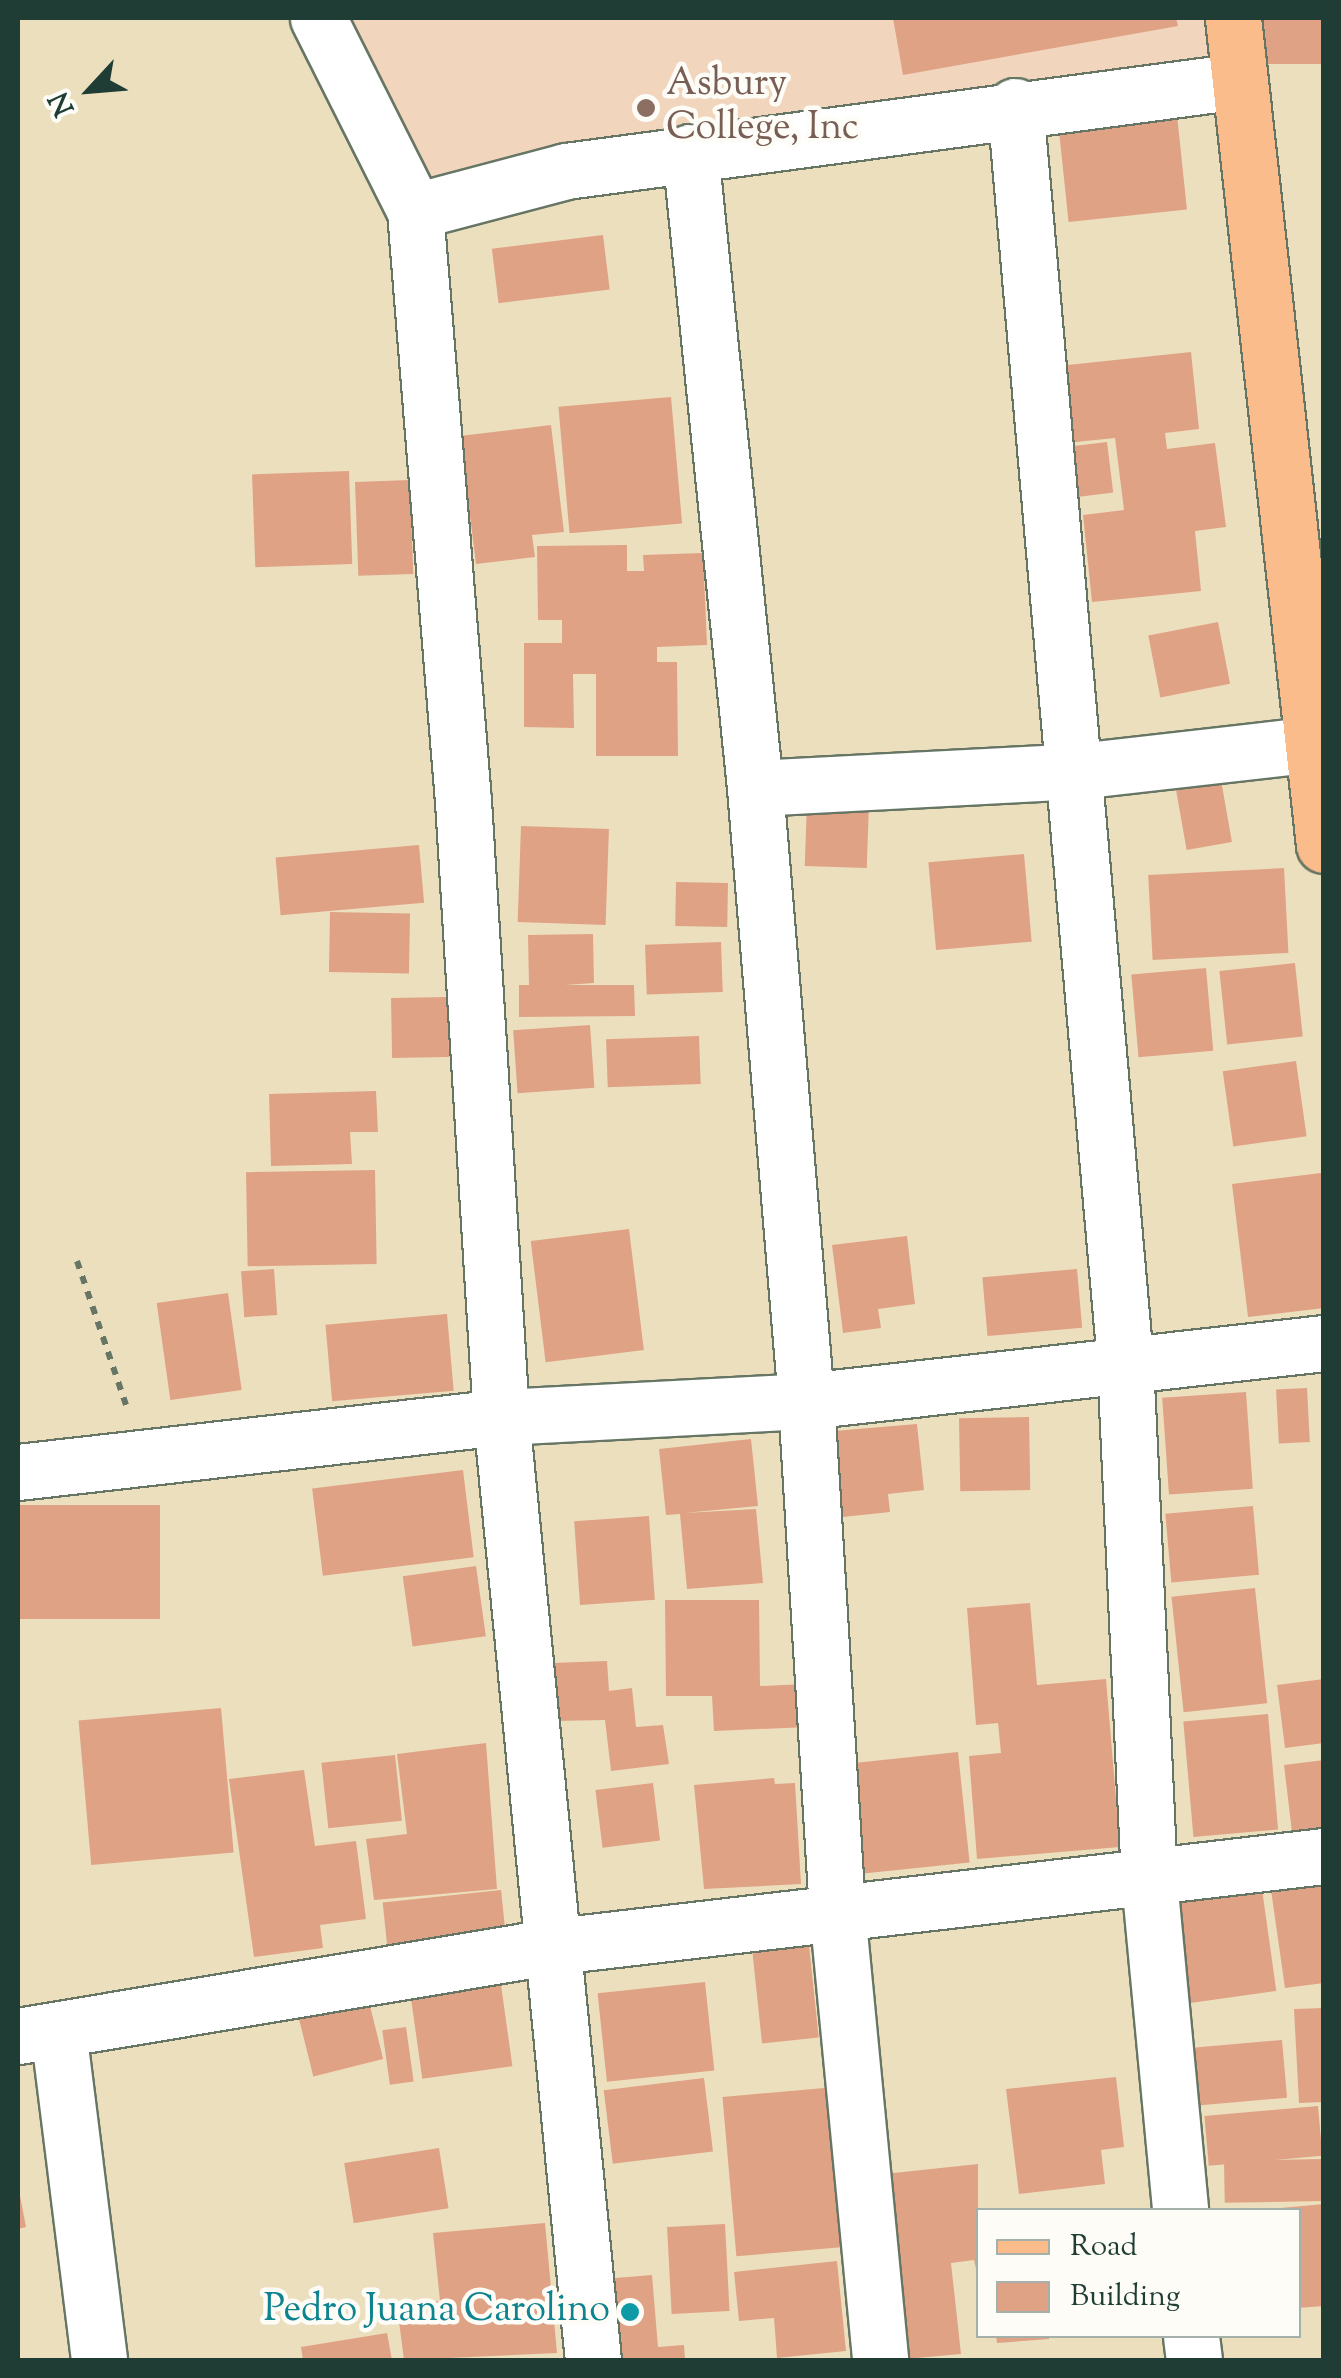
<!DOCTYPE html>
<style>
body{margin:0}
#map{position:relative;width:1341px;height:2378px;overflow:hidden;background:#ecdfbe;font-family:"Sorts Mill Goudy",serif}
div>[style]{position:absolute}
.built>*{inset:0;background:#f1d5bd}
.building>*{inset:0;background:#e0a285;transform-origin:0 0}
.path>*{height:6px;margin-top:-3px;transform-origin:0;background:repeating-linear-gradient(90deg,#677664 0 8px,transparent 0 16px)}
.roads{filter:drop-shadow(2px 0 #677664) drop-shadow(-2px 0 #677664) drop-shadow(0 2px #677664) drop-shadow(0 -2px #677664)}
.minor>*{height:55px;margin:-27.5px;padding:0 27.5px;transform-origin:27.5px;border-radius:27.5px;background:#fff}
.major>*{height:55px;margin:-27.5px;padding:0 27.5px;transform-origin:27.5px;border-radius:27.5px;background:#f9bc8a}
.dots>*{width:28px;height:28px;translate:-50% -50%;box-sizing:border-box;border:5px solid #fdfcf7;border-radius:50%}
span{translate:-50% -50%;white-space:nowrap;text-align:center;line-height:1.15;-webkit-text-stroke:9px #fdfcf7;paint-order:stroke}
.education-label{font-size:38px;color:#785e54}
.left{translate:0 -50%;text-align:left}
.culture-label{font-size:38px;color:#0d838f}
.right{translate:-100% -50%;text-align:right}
.frame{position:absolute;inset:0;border:20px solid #1f3d34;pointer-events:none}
.legend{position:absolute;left:976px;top:2208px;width:325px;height:130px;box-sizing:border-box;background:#fdfcf7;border:2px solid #a4b0a9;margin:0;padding:12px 18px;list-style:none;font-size:30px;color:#1f3d34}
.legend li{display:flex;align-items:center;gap:20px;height:50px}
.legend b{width:50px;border:2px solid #a4b0a9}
.north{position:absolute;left:40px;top:40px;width:100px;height:100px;-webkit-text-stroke:8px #fdfcf7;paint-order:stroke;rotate:244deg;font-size:28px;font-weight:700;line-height:40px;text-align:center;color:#1f3d34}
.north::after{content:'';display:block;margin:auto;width:35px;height:45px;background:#1f3d34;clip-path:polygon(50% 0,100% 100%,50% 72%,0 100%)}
</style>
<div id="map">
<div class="built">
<div style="clip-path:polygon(352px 18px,1219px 18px,1223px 65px,432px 189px)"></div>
</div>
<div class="building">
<div style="clip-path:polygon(893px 18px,1176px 18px,1178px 26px,903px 75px)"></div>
<div style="left:1256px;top:18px;width:68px;height:46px"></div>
<div style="left:1177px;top:115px;width:95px;height:119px;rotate:84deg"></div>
<div style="left:603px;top:235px;width:55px;height:112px;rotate:83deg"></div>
<div style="clip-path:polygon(1191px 352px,1199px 429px,1165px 433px,1167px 449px,1215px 443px,1226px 527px,1195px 531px,1201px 591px,1092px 602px,1083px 515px,1124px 510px,1115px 438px,1066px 443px,1058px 366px)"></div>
<div style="left:671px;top:397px;width:127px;height:113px;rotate:85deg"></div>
<div style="clip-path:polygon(551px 425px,564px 532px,532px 535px,535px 557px,476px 564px,460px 436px)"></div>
<div style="left:1107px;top:442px;width:51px;height:44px;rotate:83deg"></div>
<div style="left:349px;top:471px;width:93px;height:97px;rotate:88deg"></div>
<div style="left:410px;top:480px;width:94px;height:55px;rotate:88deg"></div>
<div style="clip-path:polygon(627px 545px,627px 571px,644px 571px,643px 555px,703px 553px,707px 645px,657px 647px,657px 662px,677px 662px,678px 756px,596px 756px,596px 674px,573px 674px,574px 728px,524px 727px,524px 643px,562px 643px,562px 620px,538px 620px,537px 546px)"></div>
<div style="left:1218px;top:622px;width:63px;height:71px;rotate:79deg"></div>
<div style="left:1221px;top:780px;width:63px;height:46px;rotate:80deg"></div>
<div style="left:807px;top:802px;width:62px;height:64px;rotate:2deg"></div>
<div style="left:521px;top:826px;width:88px;height:96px;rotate:2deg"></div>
<div style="left:419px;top:845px;width:58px;height:144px;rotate:85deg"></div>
<div style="left:1024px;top:854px;width:88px;height:96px;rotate:85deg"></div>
<div style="left:1284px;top:868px;width:85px;height:136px;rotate:87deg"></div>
<div style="left:676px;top:882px;width:52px;height:44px;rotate:1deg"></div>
<div style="left:330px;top:912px;width:80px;height:60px;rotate:1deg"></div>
<div style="clip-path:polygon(593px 934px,594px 983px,565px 985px,634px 985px,635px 1016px,519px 1017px,519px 985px,529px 985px,528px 935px)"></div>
<div style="left:721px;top:942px;width:50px;height:76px;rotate:88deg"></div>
<div style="left:1295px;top:963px;width:74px;height:76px;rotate:84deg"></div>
<div style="left:1206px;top:968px;width:83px;height:75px;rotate:85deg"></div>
<div style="left:448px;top:997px;width:60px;height:57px;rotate:89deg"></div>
<div style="left:590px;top:1025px;width:63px;height:77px;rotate:86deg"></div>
<div style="left:699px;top:1036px;width:48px;height:93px;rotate:88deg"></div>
<div style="left:1296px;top:1061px;width:76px;height:74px;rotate:82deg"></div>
<div style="clip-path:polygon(376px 1091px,378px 1132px,350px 1132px,352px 1164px,271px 1166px,269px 1094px)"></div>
<div style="left:375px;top:1170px;width:94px;height:129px;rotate:89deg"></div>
<div style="clip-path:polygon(1321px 1173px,1324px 1308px,1248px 1317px,1232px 1184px)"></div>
<div style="left:629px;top:1229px;width:122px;height:99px;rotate:83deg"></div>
<div style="clip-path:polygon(907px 1236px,915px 1304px,878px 1309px,881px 1328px,843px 1333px,832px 1245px)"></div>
<div style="left:274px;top:1269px;width:46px;height:33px;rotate:86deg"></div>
<div style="left:1077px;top:1269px;width:59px;height:95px;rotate:85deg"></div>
<div style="left:228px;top:1293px;width:98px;height:72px;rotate:82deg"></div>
<div style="left:447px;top:1314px;width:77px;height:122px;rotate:85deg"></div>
<div style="left:1307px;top:1388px;width:54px;height:31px;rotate:87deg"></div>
<div style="left:1246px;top:1392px;width:97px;height:84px;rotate:86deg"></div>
<div style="left:1029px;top:1417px;width:73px;height:70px;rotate:89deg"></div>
<div style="clip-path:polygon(917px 1424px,924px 1490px,888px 1494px,890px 1512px,843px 1517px,834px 1431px)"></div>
<div style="clip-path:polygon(751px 1439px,758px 1506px,684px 1513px,756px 1509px,763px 1583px,687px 1589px,680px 1514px,666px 1515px,659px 1449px)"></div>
<div style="left:463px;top:1470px;width:88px;height:152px;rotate:83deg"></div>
<div style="left:18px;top:1505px;width:142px;height:114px"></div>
<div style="left:1253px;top:1506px;width:69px;height:88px;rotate:85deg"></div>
<div style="left:649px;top:1516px;width:84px;height:75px;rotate:86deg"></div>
<div style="left:476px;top:1566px;width:71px;height:74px;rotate:82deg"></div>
<div style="left:1255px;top:1588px;width:116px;height:84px;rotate:84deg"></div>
<div style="clip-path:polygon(665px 1600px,759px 1600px,760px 1686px,806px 1684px,808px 1727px,714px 1731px,712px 1696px,666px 1696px)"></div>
<div style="clip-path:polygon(1030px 1603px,1037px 1685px,1106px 1679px,1120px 1847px,977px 1859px,969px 1756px,1001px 1753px,998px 1723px,976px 1725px,967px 1608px)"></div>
<div style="clip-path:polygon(607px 1661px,609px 1691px,632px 1688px,636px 1727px,663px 1725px,669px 1764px,611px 1771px,605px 1720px,554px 1721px,552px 1663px)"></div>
<div style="clip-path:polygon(1324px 1679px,1324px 1743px,1285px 1748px,1277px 1685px)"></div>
<div style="left:221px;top:1708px;width:145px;height:143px;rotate:85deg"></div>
<div style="left:1268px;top:1714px;width:116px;height:85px;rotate:85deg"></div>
<div style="clip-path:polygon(486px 1743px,497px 1889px,374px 1900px,366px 1839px,407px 1834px,397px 1754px)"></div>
<div style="left:958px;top:1752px;width:111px;height:109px;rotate:84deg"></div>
<div style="left:395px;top:1755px;width:66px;height:74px;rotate:84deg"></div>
<div style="clip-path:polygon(1324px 1760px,1324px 1829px,1292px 1832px,1284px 1765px)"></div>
<div style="clip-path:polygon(304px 1770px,315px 1846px,356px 1841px,366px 1919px,320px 1925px,323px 1948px,254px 1957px,229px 1779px)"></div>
<div style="clip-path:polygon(774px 1778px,775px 1784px,795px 1783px,801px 1884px,704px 1889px,694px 1785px)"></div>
<div style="left:653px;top:1783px;width:58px;height:58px;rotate:83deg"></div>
<div style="clip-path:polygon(1324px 1876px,1324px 1983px,1285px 1988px,1270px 1883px)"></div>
<div style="left:1261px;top:1882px;width:110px;height:92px;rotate:82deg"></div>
<div style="left:501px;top:1890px;width:48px;height:119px;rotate:84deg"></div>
<div style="left:809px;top:1945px;width:93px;height:57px;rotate:84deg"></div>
<div style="left:705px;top:1982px;width:89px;height:108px;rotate:84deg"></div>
<div style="left:501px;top:1985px;width:82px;height:91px;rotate:82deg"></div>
<div style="left:367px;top:1994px;width:67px;height:72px;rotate:76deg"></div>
<div style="clip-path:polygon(1324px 2008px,1324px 2102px,1299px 2103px,1294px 2009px)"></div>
<div style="left:406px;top:2027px;width:55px;height:24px;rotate:82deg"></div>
<div style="left:1282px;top:2040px;width:58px;height:90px;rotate:85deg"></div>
<div style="clip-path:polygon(1116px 2077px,1124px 2147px,1101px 2150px,1105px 2184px,1019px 2194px,1006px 2089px)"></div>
<div style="left:704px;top:2078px;width:74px;height:101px;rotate:83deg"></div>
<div style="left:836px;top:2087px;width:160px;height:114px;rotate:85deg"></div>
<div style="left:1318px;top:2106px;width:50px;height:114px;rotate:85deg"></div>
<div style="left:439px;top:2148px;width:61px;height:96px;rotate:81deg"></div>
<div style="left:1323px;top:2159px;width:42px;height:99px;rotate:89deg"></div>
<div style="clip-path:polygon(978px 2164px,978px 2277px,974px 2260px,951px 2263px,961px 2354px,895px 2360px,875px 2175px)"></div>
<div style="clip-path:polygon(18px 2185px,26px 2227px,18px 2229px)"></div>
<div style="clip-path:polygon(1324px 2204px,1324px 2306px,1298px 2308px,1298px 2210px,1281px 2208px)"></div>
<div style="clip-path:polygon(545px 2223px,557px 2353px,404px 2360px,397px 2306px,440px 2301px,433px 2233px)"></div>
<div style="left:725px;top:2224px;width:87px;height:58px;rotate:87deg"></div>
<div style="clip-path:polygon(837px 2261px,846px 2351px,777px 2358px,774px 2318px,739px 2321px,734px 2272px)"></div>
<div style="clip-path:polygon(652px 2275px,658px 2347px,684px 2345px,685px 2360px,610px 2360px,603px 2279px)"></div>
<div style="clip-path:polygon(387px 2333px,392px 2360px,303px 2360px,301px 2347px)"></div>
<div style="clip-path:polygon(996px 2336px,1049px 2336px,1049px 2339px,997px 2343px)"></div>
</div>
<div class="path">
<div style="left:77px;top:1261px;width:158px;rotate:71.2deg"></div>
</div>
<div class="roads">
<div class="minor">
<div style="left:318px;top:18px;width:216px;rotate:63.3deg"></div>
<div style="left:415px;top:211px;width:592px;rotate:85.35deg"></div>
<div style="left:463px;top:801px;width:617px;rotate:86.47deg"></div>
<div style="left:501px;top:1417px;width:947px;rotate:84.43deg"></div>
<div style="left:1015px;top:106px;width:1260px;rotate:84.99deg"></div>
<div style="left:1125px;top:1361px;width:520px;rotate:87.35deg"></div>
<div style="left:1149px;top:1880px;width:331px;rotate:84.6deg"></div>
<div style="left:690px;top:152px;width:639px;rotate:84.16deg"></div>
<div style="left:755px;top:788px;width:615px;rotate:85.24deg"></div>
<div style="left:806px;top:1401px;width:511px;rotate:86.52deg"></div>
<div style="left:837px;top:1911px;width:451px;rotate:84.5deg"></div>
<div style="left:415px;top:211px;width:156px;rotate:-14.8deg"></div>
<div style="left:566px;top:171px;width:679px;rotate:-7.62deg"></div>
<div style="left:755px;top:788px;width:323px;rotate:-3deg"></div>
<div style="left:1078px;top:771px;width:248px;rotate:-6.5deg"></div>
<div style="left:18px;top:1472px;width:486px;rotate:-6.5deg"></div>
<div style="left:501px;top:1417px;width:305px;rotate:-3deg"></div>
<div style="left:806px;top:1401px;width:521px;rotate:-6.39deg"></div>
<div style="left:58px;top:2030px;width:333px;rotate:82.9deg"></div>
<div style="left:18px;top:2036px;width:537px;rotate:-9.53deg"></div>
<div style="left:548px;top:1947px;width:781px;rotate:-6.69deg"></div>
<div style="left:1191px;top:2336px;width:24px;rotate:83deg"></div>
</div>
<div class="major">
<div style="left:1233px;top:18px;width:832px;rotate:83.72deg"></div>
</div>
</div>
<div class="dots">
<div style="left:646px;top:108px;background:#8d6e63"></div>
<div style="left:630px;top:2312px;background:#0f9aa8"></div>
</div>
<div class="education-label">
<span class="left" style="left:666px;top:108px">Asbury<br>College, Inc</span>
</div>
<div class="culture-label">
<span class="right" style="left:610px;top:2312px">Pedro Juana Carolino</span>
</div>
<div class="frame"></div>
<ul class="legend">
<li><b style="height:12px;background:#f9bc8a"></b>Road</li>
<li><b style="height:28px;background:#e0a285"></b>Building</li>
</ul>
<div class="north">N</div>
</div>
